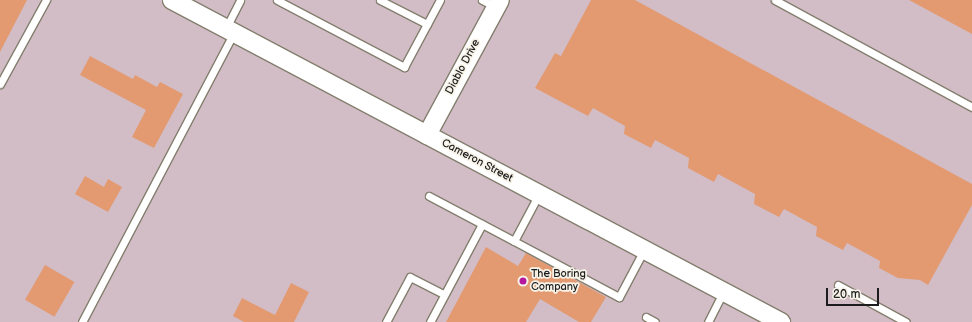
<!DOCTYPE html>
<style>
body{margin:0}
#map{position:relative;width:972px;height:322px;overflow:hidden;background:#eae0be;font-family:"Balsamiq Sans",sans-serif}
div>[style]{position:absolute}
.industrial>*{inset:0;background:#d2bdc7;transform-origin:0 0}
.building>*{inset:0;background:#e39a71;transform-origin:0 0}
.roads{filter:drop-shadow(1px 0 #837e6d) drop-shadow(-1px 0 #837e6d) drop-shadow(0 1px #837e6d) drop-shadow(0 -1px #837e6d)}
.service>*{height:7px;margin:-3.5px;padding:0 3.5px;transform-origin:3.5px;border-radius:3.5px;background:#fff}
.tertiary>*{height:18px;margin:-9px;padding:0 9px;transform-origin:9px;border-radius:9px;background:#fff}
.dots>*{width:11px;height:11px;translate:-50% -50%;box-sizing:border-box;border:2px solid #f7f3e8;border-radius:50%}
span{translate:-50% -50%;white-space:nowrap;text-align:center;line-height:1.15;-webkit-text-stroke:3.5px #f7f3e8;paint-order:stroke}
.street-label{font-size:11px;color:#1c1c1c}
.poi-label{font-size:11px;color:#1c1c1c}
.left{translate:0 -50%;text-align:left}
.scale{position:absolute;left:826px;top:288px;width:53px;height:18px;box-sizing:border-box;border:2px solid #1c1c1c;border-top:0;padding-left:5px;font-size:12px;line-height:14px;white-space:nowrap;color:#1c1c1c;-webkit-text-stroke:3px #f7f3e8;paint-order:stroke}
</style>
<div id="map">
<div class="industrial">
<div style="left:0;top:0;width:972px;height:322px"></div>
</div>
<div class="building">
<div style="clip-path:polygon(0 0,27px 0,0 52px)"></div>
<div style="clip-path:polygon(591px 0,635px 0,972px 184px,972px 205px,928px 285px,920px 280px,898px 278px,879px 268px,880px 261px,847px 243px,843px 250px,816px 236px,817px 227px,784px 209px,779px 217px,754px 204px,755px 194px,718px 174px,714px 182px,688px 168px,689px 158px,655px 140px,651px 148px,624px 134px,625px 126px,593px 108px,588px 116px,535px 88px,555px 53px,561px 56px)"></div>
<div style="clip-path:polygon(909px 0,972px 0,972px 34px)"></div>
<div style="clip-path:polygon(90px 56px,133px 79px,135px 75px,157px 87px,160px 82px,183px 94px,154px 148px,132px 137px,146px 110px,80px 75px)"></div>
<div style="clip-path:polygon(85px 176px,104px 187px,108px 179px,122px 187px,108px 212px,75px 194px)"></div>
<div style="clip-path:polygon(486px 247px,518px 266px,526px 253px,606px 297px,591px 322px,579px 322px,540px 299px,526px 322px,446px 322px)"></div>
<div style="left:45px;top:265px;width:34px;height:40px;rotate:30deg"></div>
<div style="clip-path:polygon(291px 283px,309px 292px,294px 322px,244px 322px,233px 316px,242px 298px,275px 315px)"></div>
</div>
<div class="roads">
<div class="service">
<div style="left:277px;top:0;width:144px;rotate:27.8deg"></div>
<div style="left:404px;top:67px;width:76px;rotate:-61.8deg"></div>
<div style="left:380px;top:0;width:53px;rotate:27.1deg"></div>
<div style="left:482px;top:0;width:16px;rotate:27deg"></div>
<div style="left:775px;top:0;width:224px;rotate:28.5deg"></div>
<div style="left:226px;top:28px;width:31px;rotate:-63deg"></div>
<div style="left:0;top:84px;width:96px;rotate:-61.3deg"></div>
<div style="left:429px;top:196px;width:96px;rotate:27.9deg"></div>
<div style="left:514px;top:241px;width:53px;rotate:-62deg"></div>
<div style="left:514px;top:241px;width:119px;rotate:28.1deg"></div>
<div style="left:619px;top:297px;width:53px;rotate:-62deg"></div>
<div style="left:838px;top:285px;width:77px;rotate:28.6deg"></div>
<div style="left:646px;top:317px;width:10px;rotate:29deg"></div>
<div style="left:82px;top:322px;width:327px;rotate:-62.3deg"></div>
<div style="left:386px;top:322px;width:51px;rotate:-61.9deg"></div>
<div style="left:410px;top:277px;width:38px;rotate:27deg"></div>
<div style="left:430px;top:322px;width:111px;rotate:-62deg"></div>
<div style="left:708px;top:322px;width:34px;rotate:-63deg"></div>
</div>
<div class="tertiary">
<div style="left:172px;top:0;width:689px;rotate:27.87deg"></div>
<div style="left:427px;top:135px;width:153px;rotate:-61.6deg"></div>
</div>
</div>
<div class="dots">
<div style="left:523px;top:281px;background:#b5179e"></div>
</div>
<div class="street-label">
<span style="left:463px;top:67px;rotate:-62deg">Diablo Drive</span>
<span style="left:477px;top:161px;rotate:28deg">Cameron Street</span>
</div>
<div class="poi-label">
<span class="left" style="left:531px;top:281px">The Boring<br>Company</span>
</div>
<div class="scale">20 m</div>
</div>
